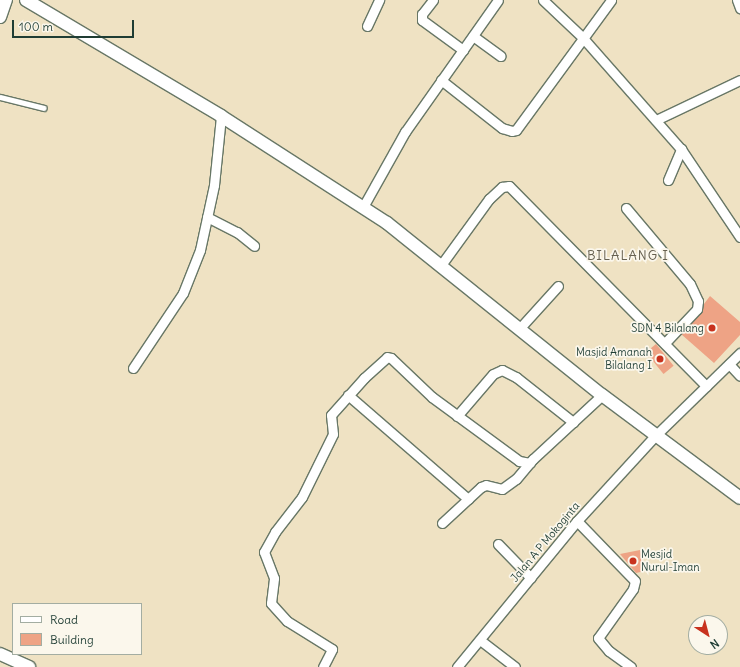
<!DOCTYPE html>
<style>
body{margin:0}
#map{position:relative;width:740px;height:667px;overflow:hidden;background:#efe2c3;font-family:Delius,sans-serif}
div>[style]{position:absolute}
.building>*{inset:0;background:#eea385;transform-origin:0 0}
.roads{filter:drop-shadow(1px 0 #687766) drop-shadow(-1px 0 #687766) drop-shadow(0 1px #687766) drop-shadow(0 -1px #687766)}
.service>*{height:4.5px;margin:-2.25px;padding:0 2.25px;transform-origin:2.25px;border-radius:2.25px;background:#fff}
.minor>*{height:9px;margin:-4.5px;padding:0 4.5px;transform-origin:4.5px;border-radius:4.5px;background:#fff}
.tertiary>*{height:12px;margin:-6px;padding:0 6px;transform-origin:6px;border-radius:6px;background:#fff}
.dots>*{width:11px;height:11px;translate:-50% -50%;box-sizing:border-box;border:2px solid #fbf7ec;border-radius:50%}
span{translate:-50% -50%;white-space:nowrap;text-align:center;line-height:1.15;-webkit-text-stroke:3.5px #fbf7ec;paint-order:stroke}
.poi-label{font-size:11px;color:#1f3d34}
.right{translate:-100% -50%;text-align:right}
.left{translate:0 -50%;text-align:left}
.street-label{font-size:11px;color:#1f3d34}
.quarter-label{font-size:13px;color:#676150;letter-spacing:1px}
.legend{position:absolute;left:12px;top:603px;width:130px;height:52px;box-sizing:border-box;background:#fbf7ec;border:1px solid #a3ada2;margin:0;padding:5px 7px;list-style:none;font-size:12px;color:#1f3d34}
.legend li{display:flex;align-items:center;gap:8px;height:20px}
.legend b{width:20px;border:1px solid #a3ada2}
.north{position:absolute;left:688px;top:615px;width:40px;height:40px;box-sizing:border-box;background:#fbf7ec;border:1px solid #a3ada2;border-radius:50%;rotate:144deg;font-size:11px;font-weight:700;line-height:16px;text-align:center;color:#1f3d34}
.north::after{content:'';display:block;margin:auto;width:14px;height:18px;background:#c8321e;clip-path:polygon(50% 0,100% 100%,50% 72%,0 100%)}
.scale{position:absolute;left:12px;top:20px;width:122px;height:18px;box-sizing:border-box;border:2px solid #1f3d34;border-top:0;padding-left:5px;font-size:12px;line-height:14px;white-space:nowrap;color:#1f3d34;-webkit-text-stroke:3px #fbf7ec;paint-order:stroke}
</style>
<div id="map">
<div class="building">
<div style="clip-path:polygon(710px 296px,740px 322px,740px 335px,714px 363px,681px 334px,701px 313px,704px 304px)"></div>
<div style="left:656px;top:344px;width:28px;height:13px;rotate:51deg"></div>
<div style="clip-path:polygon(640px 550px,645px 571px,636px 573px,620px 554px)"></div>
</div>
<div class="roads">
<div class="service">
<div style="left:0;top:97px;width:45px;rotate:14deg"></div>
</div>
<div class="minor">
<div style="left:433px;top:0;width:18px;rotate:128deg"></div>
<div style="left:422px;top:14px;width:6px;rotate:90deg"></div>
<div style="left:422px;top:20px;width:51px;rotate:36.2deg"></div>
<div style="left:543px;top:0;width:55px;rotate:43.5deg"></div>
<div style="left:583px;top:38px;width:148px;rotate:48.6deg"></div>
<div style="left:681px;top:149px;width:106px;rotate:56.2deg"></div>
<div style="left:737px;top:0;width:9px;rotate:69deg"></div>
<div style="left:367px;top:26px;width:29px;rotate:-65deg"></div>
<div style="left:473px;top:36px;width:34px;rotate:36deg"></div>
<div style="left:441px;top:80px;width:78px;rotate:38.2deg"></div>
<div style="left:502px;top:128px;width:10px;rotate:17deg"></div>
<div style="left:512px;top:131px;width:4px;rotate:-14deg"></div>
<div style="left:516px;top:130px;width:161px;rotate:-53.8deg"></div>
<div style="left:656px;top:120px;width:93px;rotate:-25.5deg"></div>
<div style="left:668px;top:180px;width:34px;rotate:-67deg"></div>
<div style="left:363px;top:207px;width:86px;rotate:-60.8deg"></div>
<div style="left:405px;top:132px;width:161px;rotate:-54.8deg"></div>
<div style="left:626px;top:208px;width:99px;rotate:49.9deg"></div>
<div style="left:690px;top:284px;width:19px;rotate:65deg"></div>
<div style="left:698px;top:301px;width:8px;rotate:97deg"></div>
<div style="left:697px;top:309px;width:47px;rotate:133.3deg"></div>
<div style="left:207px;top:217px;width:34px;rotate:27deg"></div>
<div style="left:237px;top:232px;width:22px;rotate:39deg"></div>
<div style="left:441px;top:265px;width:82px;rotate:-54deg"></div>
<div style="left:489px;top:199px;width:18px;rotate:-43deg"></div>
<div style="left:502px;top:187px;width:7px;rotate:-8deg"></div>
<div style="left:509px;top:186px;width:281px;rotate:45.4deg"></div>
<div style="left:519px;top:329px;width:58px;rotate:-47.8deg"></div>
<div style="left:729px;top:364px;width:16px;rotate:47deg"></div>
<div style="left:133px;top:368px;width:90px;rotate:-56.3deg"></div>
<div style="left:183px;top:293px;width:46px;rotate:-68.4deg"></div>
<div style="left:200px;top:250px;width:66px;rotate:-77.8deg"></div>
<div style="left:214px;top:185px;width:69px;rotate:-84.2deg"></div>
<div style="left:348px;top:395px;width:159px;rotate:40.9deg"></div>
<div style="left:457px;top:416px;width:55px;rotate:-49.4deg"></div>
<div style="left:493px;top:374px;width:10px;rotate:-24deg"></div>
<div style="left:502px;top:370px;width:16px;rotate:27deg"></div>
<div style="left:516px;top:377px;width:73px;rotate:38.3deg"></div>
<div style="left:577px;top:521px;width:83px;rotate:46deg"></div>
<div style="left:635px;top:581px;width:8px;rotate:104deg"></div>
<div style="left:633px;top:589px;width:60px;rotate:125.5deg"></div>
<div style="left:598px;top:638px;width:17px;rotate:50deg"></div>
<div style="left:609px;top:651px;width:27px;rotate:36deg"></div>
<div style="left:442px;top:523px;width:53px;rotate:-42.7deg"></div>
<div style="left:481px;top:487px;width:5px;rotate:-22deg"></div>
<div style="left:486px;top:485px;width:16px;rotate:14deg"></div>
<div style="left:502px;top:489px;width:17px;rotate:-36deg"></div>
<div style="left:516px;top:479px;width:26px;rotate:-50deg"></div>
<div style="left:533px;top:459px;width:94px;rotate:-42.8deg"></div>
<div style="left:498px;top:544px;width:47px;rotate:45.9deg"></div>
<div style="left:480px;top:640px;width:44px;rotate:37.6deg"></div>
<div style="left:323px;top:667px;width:20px;rotate:-63deg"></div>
<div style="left:332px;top:649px;width:53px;rotate:-148.1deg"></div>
<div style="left:287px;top:621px;width:24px;rotate:-132deg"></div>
<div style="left:271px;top:603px;width:25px;rotate:-83deg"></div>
<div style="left:274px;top:578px;width:28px;rotate:-111deg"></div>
<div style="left:264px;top:552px;width:23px;rotate:-61deg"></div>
<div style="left:275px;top:532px;width:44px;rotate:-52.4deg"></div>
<div style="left:302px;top:497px;width:70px;rotate:-63.8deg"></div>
<div style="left:333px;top:434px;width:19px;rotate:-96deg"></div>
<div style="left:331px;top:415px;width:50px;rotate:-48.3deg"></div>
<div style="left:364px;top:378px;width:31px;rotate:-42deg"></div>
<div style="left:387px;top:357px;width:4px;rotate:14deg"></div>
<div style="left:391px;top:358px;width:57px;rotate:43.6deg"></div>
<div style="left:432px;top:397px;width:108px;rotate:36.3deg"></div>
<div style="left:519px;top:461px;width:11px;rotate:10deg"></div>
<div style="left:457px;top:667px;width:189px;rotate:-50.6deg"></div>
<div style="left:577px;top:521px;width:115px;rotate:-47.5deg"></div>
<div style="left:655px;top:436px;width:119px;rotate:-44.3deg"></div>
</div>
<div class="tertiary">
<div style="left:26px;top:0;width:227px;rotate:30.7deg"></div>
<div style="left:221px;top:116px;width:197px;rotate:32.8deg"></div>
<div style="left:387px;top:223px;width:275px;rotate:38.7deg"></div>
<div style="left:602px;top:395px;width:172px;rotate:36.7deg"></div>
<div style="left:0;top:17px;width:18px;rotate:-71deg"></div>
<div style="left:0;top:654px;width:32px;rotate:24deg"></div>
</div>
</div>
<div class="dots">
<div style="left:712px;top:328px;background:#c8321e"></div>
<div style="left:660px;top:359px;background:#c8321e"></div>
<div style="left:633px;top:561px;background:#c8321e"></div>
</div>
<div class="poi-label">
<span class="right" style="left:704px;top:328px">SDN 4 Bilalang</span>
<span class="right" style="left:652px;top:359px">Masjid Amanah<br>Bilalang I</span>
<span class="left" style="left:641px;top:561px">Mesjid<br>Nurul-Iman</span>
</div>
<div class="street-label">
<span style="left:545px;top:542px;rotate:-50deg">Jalan A P Mokoginta</span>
</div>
<div class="quarter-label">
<span style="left:628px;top:256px">BILALANG I</span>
</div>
<ul class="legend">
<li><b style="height:5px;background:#fff"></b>Road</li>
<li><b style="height:11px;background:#eea385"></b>Building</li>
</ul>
<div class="north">N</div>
<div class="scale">100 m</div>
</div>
